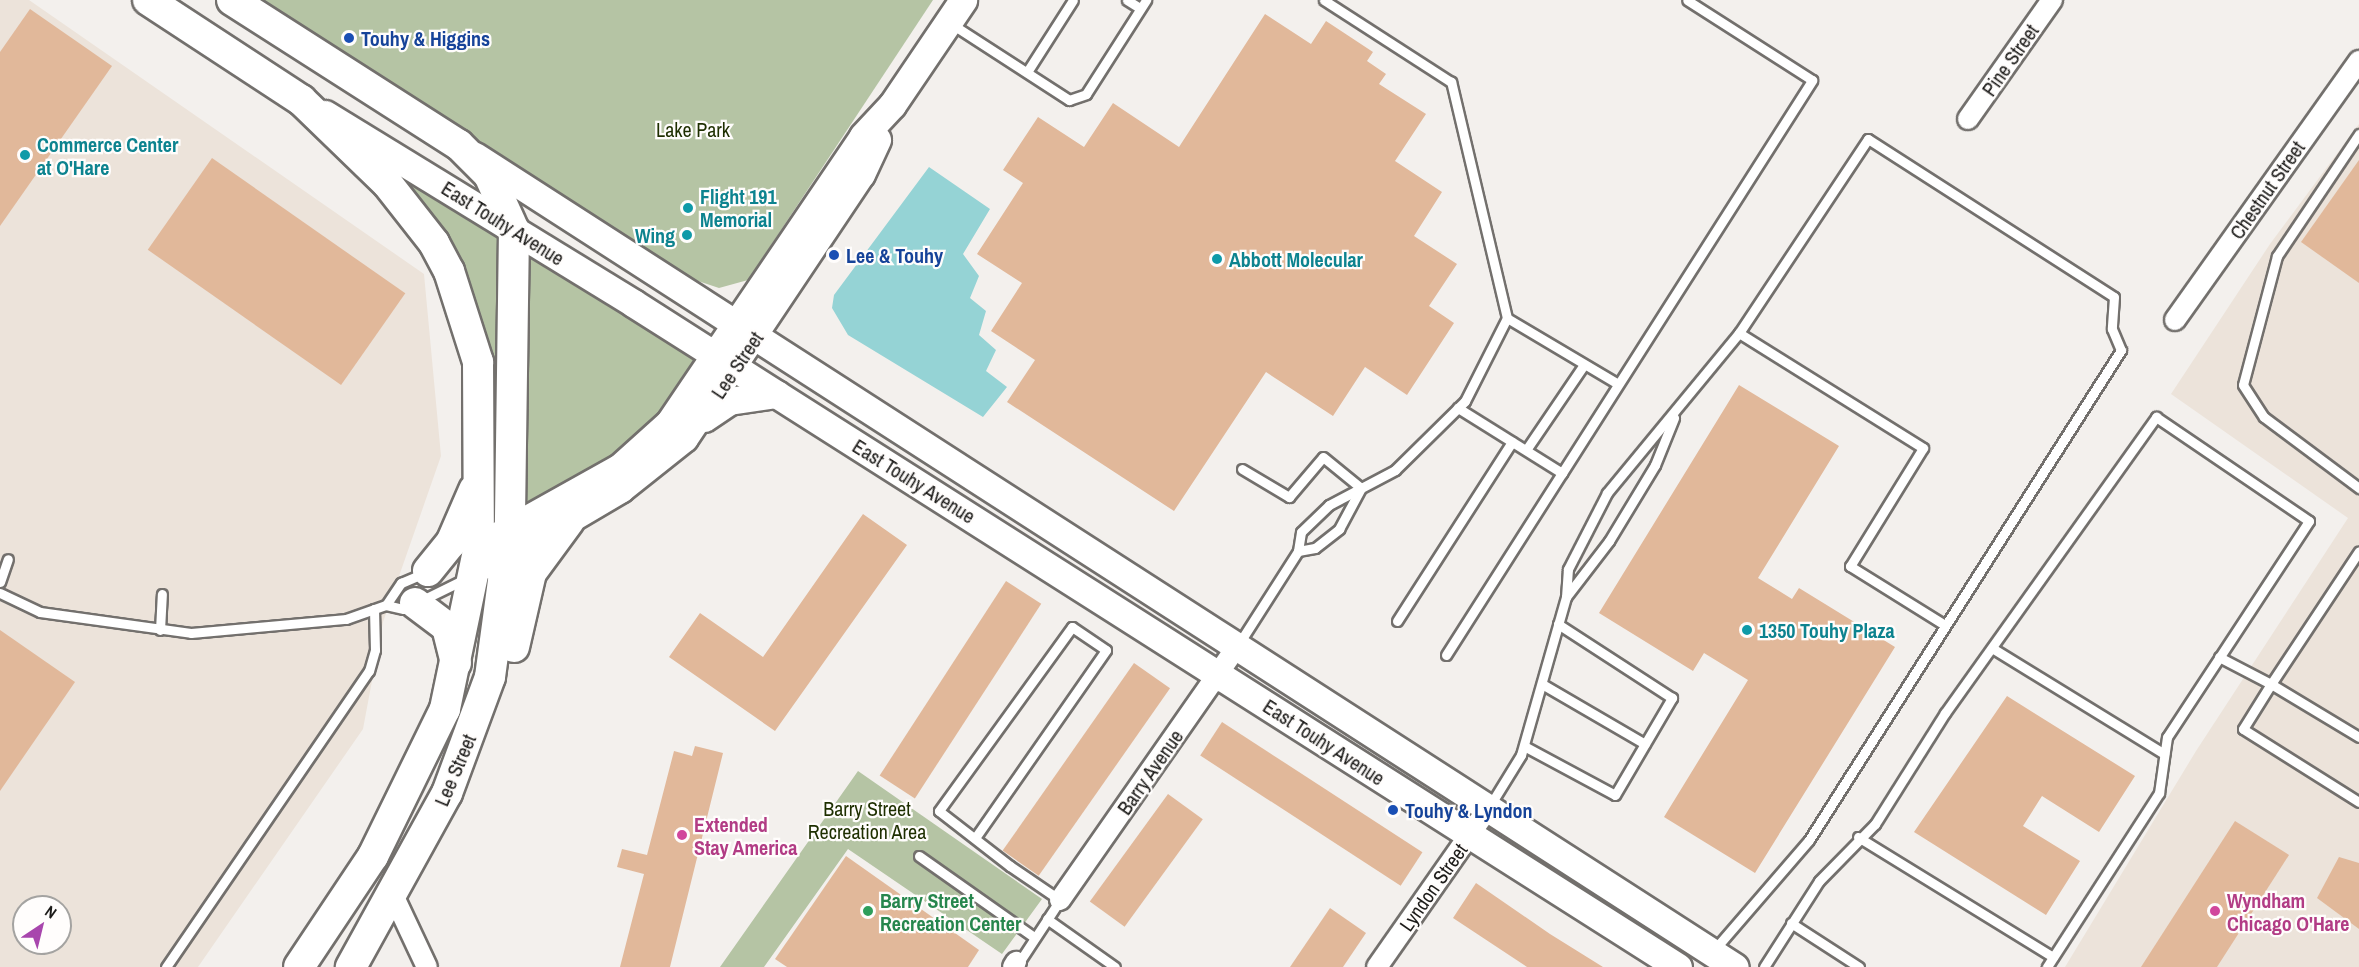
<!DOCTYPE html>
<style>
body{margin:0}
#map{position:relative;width:2359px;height:967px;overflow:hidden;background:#f3f0ed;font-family:"Archivo Narrow",sans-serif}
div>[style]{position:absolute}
.built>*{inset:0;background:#ece3da}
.green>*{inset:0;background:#b5c4a4}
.water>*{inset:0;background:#95d3d5}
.building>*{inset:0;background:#e1b89a;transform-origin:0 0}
.roads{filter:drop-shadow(2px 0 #73706d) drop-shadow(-2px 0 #73706d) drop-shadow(0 2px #73706d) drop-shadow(0 -2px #73706d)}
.lane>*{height:9px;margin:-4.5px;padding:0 4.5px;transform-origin:4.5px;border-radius:4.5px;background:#fff}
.street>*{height:20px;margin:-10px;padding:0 10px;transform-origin:10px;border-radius:10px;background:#fff}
.secondary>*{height:27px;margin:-13.5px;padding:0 13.5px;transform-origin:13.5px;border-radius:13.5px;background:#fff}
.primary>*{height:30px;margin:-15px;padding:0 15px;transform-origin:15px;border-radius:15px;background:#fff}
.dots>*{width:16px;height:16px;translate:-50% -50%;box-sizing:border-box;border:3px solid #fffdfc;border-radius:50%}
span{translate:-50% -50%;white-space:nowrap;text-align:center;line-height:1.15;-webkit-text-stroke:4.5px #fffdfc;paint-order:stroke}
.transit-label{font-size:20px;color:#164399;font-weight:700}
.left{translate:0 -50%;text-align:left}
.street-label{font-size:20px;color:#1c1b19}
.park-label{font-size:20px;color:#1e2f00}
.culture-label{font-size:20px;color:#0d838f;font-weight:700}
.right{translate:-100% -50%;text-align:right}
.hotel-label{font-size:20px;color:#b23c85;font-weight:700}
.leisure-label{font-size:20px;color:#27864d;font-weight:700}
.north{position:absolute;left:12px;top:895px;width:60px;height:60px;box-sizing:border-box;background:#fffdfc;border:2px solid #a4a3a1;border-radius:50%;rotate:35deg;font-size:16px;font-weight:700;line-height:24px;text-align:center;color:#1c1b19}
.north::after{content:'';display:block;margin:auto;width:21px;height:27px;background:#a846ad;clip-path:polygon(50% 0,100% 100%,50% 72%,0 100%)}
</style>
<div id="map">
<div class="built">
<div style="clip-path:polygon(evenodd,0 0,29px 0,424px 274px,441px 456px,383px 622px,363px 729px,198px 967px,0 967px,0 0,24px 907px,60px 907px,60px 943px,24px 943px,24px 907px)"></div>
<div style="clip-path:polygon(2359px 124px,2359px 967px,2065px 967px,2196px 751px,2348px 518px,2171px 394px,2270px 244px)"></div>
</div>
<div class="green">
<div style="clip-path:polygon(256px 0,933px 0,748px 280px,719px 288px,683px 276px)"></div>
<div style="clip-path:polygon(390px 167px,500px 229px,494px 517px,489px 510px,493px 387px)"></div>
<div style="clip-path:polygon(528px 253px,702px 358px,672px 406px,616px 458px,529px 505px,525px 502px)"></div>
<div style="clip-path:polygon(858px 771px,1042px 899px,1002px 954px,848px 849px,764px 967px,720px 967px)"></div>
</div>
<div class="water">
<div style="clip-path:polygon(929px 167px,990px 209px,963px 254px,979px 276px,970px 298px,986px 311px,979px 335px,996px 350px,986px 371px,1007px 387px,983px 417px,848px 335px,832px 308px,834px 295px)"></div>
</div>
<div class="building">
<div style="clip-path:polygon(30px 9px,112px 66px,0 226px,0 52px)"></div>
<div style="clip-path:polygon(1265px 14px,1311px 44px,1326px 21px,1373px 52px,1367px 61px,1386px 74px,1379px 84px,1426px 114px,1395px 161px,1442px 192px,1414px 236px,1457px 264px,1429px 306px,1454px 323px,1407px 395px,1365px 367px,1333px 416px,1266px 372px,1174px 511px,1007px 402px,1035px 360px,991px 331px,1022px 283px,977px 254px,1023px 183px,1003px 170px,1038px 117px,1084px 147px,1113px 103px,1179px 147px)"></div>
<div style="left:212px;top:158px;width:236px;height:112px;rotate:35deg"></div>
<div style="clip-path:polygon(2359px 160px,2359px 283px,2301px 242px)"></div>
<div style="clip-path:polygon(1739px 385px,1839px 446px,1758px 578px,1792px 599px,1799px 588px,1895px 647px,1755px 873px,1664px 817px,1748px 680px,1704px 653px,1693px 671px,1599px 613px)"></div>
<div style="clip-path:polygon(863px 514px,907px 545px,775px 731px,669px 657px,700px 613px,763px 657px)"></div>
<div style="left:1006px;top:581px;width:42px;height:232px;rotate:33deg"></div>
<div style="clip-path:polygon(0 630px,75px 682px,0 791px)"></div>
<div style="left:1134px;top:663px;width:44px;height:229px;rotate:35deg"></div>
<div style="clip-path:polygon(2007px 696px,2135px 776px,2099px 832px,2042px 796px,2023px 826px,2080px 861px,2046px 915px,1914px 832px)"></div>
<div style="left:1222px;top:722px;width:239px;height:40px;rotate:33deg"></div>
<div style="clip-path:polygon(695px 746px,723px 753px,670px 967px,620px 967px,644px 874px,617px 867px,622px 849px,647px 855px,674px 751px,692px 756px)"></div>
<div style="left:1168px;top:794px;width:43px;height:133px;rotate:36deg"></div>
<div style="clip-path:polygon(2235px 821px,2289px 855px,2217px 967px,2141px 967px)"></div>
<div style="clip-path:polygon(846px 856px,979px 950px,968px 967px,787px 967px,775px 959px)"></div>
<div style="clip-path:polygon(2339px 857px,2359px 863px,2359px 929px,2317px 898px)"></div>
<div style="clip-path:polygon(1476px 883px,1550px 934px,1603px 967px,1527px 967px,1453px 918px)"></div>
<div style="clip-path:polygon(1330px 908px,1366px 933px,1343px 967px,1290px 967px)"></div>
</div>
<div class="roads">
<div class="lane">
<div style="left:1127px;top:0;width:15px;rotate:32deg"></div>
<div style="left:950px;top:23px;width:142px;rotate:32.9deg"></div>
<div style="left:1069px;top:100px;width:18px;rotate:-19deg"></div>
<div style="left:1086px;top:94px;width:112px;rotate:-57.4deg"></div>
<div style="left:1027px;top:72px;width:85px;rotate:-57.4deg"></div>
<div style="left:2359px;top:134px;width:147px;rotate:123.9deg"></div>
<div style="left:2277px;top:256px;width:133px;rotate:104.8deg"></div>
<div style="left:2243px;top:385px;width:38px;rotate:57deg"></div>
<div style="left:2264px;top:417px;width:119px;rotate:36.8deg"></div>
<div style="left:1507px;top:318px;width:129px;rotate:30.7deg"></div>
<div style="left:1739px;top:333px;width:217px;rotate:32deg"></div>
<div style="left:1923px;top:448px;width:139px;rotate:121.7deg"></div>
<div style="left:1850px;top:566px;width:110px;rotate:31.9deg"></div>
<div style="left:1526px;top:450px;width:102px;rotate:-55.8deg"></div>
<div style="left:1242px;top:469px;width:55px;rotate:30.8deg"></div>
<div style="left:1289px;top:497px;width:52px;rotate:-49.6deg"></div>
<div style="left:1323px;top:457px;width:49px;rotate:39.2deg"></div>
<div style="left:1562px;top:473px;width:466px;rotate:-57.5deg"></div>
<div style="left:1812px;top:80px;width:148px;rotate:-147.4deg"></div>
<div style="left:1298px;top:551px;width:17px;rotate:-10deg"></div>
<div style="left:1315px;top:548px;width:31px;rotate:-38deg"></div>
<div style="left:1339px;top:529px;width:47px;rotate:-61.8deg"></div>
<div style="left:0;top:582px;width:24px;rotate:-71deg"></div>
<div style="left:0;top:593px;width:44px;rotate:25.4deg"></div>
<div style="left:40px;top:612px;width:152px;rotate:7.9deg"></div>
<div style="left:191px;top:633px;width:156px;rotate:-5.2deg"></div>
<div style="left:346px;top:619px;width:42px;rotate:-19.3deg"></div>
<div style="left:386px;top:605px;width:18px;rotate:13deg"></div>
<div style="left:404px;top:609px;width:70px;rotate:-26.2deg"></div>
<div style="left:1566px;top:597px;width:71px;rotate:-52.5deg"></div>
<div style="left:1609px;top:541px;width:89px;rotate:-58.8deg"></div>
<div style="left:1655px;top:465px;width:51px;rotate:-68deg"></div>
<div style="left:386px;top:605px;width:27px;rotate:-56deg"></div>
<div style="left:401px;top:583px;width:25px;rotate:-23deg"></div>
<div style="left:1397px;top:621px;width:213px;rotate:-57.3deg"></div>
<div style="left:160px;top:630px;width:36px;rotate:-87deg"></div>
<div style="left:1238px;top:645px;width:112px;rotate:-57.4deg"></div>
<div style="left:1298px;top:551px;width:19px;rotate:-81deg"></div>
<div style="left:1301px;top:532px;width:39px;rotate:-44deg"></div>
<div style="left:1329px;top:505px;width:75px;rotate:-27.9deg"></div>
<div style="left:1395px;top:470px;width:98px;rotate:-44.6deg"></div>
<div style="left:1465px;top:401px;width:93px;rotate:-63.2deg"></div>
<div style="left:1507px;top:318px;width:243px;rotate:-103.3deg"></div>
<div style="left:1451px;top:82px;width:151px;rotate:-147.2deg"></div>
<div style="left:1992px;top:648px;width:202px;rotate:31.6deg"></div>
<div style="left:1446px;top:655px;width:216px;rotate:-57.5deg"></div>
<div style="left:1562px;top:473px;width:123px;rotate:-148deg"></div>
<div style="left:2219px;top:657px;width:59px;rotate:27.4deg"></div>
<div style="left:2271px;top:684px;width:159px;rotate:-56.5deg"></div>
<div style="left:1542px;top:684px;width:119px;rotate:30.2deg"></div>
<div style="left:2359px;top:737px;width:103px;rotate:-148.9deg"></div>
<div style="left:2271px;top:684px;width:53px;rotate:121.9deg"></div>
<div style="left:2243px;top:729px;width:137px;rotate:32.2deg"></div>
<div style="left:1524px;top:746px;width:103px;rotate:28.3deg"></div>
<div style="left:1615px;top:795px;width:113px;rotate:-59.6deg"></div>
<div style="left:1672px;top:698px;width:136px;rotate:-147deg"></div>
<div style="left:1489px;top:807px;width:61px;rotate:-58.4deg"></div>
<div style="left:1521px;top:755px;width:164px;rotate:-74.1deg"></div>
<div style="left:1566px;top:597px;width:28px;rotate:-86deg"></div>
<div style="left:1568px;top:569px;width:85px;rotate:-62.8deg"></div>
<div style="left:1607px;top:493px;width:207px;rotate:-50.5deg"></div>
<div style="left:1739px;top:333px;width:233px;rotate:-56.4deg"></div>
<div style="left:1868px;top:139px;width:292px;rotate:32.7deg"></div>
<div style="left:2114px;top:297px;width:32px;rotate:94deg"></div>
<div style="left:2112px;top:329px;width:23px;rotate:67deg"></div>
<div style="left:2121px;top:350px;width:581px;rotate:122.49deg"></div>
<div style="left:1809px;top:840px;width:145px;rotate:130.8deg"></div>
<div style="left:1858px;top:837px;width:229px;rotate:31.6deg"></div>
<div style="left:975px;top:838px;width:229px;rotate:-55.1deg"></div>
<div style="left:1106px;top:650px;width:41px;rotate:-145.9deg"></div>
<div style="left:1072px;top:627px;width:227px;rotate:125.9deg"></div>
<div style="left:939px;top:811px;width:90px;rotate:37.8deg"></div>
<div style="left:1010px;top:866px;width:60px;rotate:34.2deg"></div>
<div style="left:1060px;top:900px;width:77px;rotate:123.3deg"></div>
<div style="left:919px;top:856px;width:141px;rotate:35.2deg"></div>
<div style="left:1047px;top:919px;width:83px;rotate:35.2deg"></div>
<div style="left:1791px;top:923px;width:81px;rotate:32.9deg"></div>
<div style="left:166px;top:967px;width:359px;rotate:-55.6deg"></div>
<div style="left:369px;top:671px;width:22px;rotate:-74deg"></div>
<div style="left:375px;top:650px;width:41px;rotate:-91.4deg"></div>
<div style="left:1764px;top:967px;width:102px;rotate:-57.4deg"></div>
<div style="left:1819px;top:881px;width:80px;rotate:-45.5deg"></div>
<div style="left:1875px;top:824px;width:131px;rotate:-57.8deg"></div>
<div style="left:1945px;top:713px;width:364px;rotate:-54.5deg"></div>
<div style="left:2156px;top:417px;width:185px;rotate:34.2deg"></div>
<div style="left:2309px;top:521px;width:258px;rotate:123.3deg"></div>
<div style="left:2167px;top:737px;width:57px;rotate:98.1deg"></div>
<div style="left:2159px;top:793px;width:207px;rotate:122.8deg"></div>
</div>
<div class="street">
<div style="left:1968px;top:119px;width:146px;rotate:-54.8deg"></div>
<div style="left:2175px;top:320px;width:318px;rotate:-54.6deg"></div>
<div style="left:394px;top:897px;width:77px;rotate:64.8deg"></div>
<div style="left:1060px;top:900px;width:311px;rotate:-55.1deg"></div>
<div style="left:1013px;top:967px;width:6px;rotate:-59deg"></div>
<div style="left:1377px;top:967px;width:195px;rotate:-55deg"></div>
</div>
<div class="secondary">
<div style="left:325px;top:114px;width:361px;rotate:31.5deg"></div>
<div style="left:633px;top:303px;width:1238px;rotate:32.43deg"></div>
<div style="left:475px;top:156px;width:1498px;rotate:32.77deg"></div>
<div style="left:704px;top:418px;width:30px;rotate:-34deg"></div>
<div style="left:729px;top:401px;width:48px;rotate:-8.5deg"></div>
<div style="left:493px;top:538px;width:145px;rotate:-29.2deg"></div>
<div style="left:620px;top:467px;width:66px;rotate:-41.9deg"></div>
<div style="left:669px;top:423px;width:346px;rotate:-55.9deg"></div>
<div style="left:863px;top:136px;width:42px;rotate:-46.9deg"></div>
<div style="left:892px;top:105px;width:127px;rotate:-55.9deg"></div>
<div style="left:491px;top:565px;width:150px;rotate:-30.5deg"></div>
<div style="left:620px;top:489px;width:82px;rotate:-38.6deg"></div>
<div style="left:684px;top:438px;width:318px;rotate:-56.2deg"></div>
<div style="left:861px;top:174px;width:38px;rotate:-65deg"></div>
</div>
<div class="primary">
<div style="left:148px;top:0;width:183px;rotate:33.2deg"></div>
<div style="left:301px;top:100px;width:120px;rotate:44deg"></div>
<div style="left:387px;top:183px;width:76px;rotate:51.9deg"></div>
<div style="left:434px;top:243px;width:32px;rotate:62deg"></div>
<div style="left:449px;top:271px;width:96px;rotate:72.3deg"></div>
<div style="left:478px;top:362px;width:184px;rotate:89.7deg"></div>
<div style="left:479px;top:546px;width:167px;rotate:101.8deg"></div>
<div style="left:445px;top:709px;width:164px;rotate:116.1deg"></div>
<div style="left:373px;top:856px;width:133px;rotate:123.7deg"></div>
<div style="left:232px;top:0;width:269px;rotate:32.6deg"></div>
<div style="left:459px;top:145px;width:42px;rotate:45deg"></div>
<div style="left:489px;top:175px;width:60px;rotate:65.6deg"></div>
<div style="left:514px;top:230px;width:299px;rotate:90.8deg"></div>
<div style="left:510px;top:529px;width:149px;rotate:97.7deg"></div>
<div style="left:490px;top:677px;width:124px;rotate:110.3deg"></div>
<div style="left:447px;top:793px;width:199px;rotate:118.9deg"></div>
<div style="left:428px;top:571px;width:36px;rotate:-51deg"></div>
<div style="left:451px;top:543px;width:58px;rotate:-66.5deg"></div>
<div style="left:415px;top:603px;width:40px;rotate:37deg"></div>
<div style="left:447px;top:627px;width:37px;rotate:76deg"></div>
<div style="left:514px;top:647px;width:76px;rotate:-77.1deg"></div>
<div style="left:531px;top:573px;width:64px;rotate:-53.8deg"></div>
</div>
</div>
<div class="dots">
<div style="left:349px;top:38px;background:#1a4fb4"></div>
<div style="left:25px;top:155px;background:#0f9aa8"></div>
<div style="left:688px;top:208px;background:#0f9aa8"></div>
<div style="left:687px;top:235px;background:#0f9aa8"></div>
<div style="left:834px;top:255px;background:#1a4fb4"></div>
<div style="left:1217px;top:259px;background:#0f9aa8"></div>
<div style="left:1747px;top:630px;background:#0f9aa8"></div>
<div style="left:1393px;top:810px;background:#1a4fb4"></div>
<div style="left:682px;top:835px;background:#d1479c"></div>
<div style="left:868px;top:911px;background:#2e9e5b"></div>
<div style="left:2215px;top:911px;background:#d1479c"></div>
</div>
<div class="transit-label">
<span class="left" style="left:361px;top:38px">Touhy &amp; Higgins</span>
<span class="left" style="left:846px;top:255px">Lee &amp; Touhy</span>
<span class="left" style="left:1405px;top:810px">Touhy &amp; Lyndon</span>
</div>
<div class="street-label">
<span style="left:2010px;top:60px;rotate:-55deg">Pine Street</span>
<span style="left:2267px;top:190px;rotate:-55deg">Chestnut Street</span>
<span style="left:503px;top:223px;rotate:32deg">East Touhy Avenue</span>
<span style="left:737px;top:365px;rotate:-56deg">Lee Street</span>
<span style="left:914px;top:481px;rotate:32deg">East Touhy Avenue</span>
<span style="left:1324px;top:742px;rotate:33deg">East Touhy Avenue</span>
<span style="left:455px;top:770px;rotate:-67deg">Lee Street</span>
<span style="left:1150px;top:772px;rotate:-55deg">Barry Avenue</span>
<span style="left:1433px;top:887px;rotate:-55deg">Lyndon Street</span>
</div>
<div class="park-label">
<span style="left:693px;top:129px">Lake Park</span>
<span style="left:867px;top:820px">Barry Street<br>Recreation Area</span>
</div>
<div class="culture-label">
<span class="left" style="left:37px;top:156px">Commerce Center<br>at O'Hare</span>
<span class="left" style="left:700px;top:208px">Flight 191<br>Memorial</span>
<span class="right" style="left:675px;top:235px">Wing</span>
<span class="left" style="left:1229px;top:259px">Abbott Molecular</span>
<span class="left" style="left:1759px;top:630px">1350 Touhy Plaza</span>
</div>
<div class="hotel-label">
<span class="left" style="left:694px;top:836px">Extended<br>Stay America</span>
<span class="left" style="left:2227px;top:912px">Wyndham<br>Chicago O'Hare</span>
</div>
<div class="leisure-label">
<span class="left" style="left:880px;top:912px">Barry Street<br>Recreation Center</span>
</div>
<div class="north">N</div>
</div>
